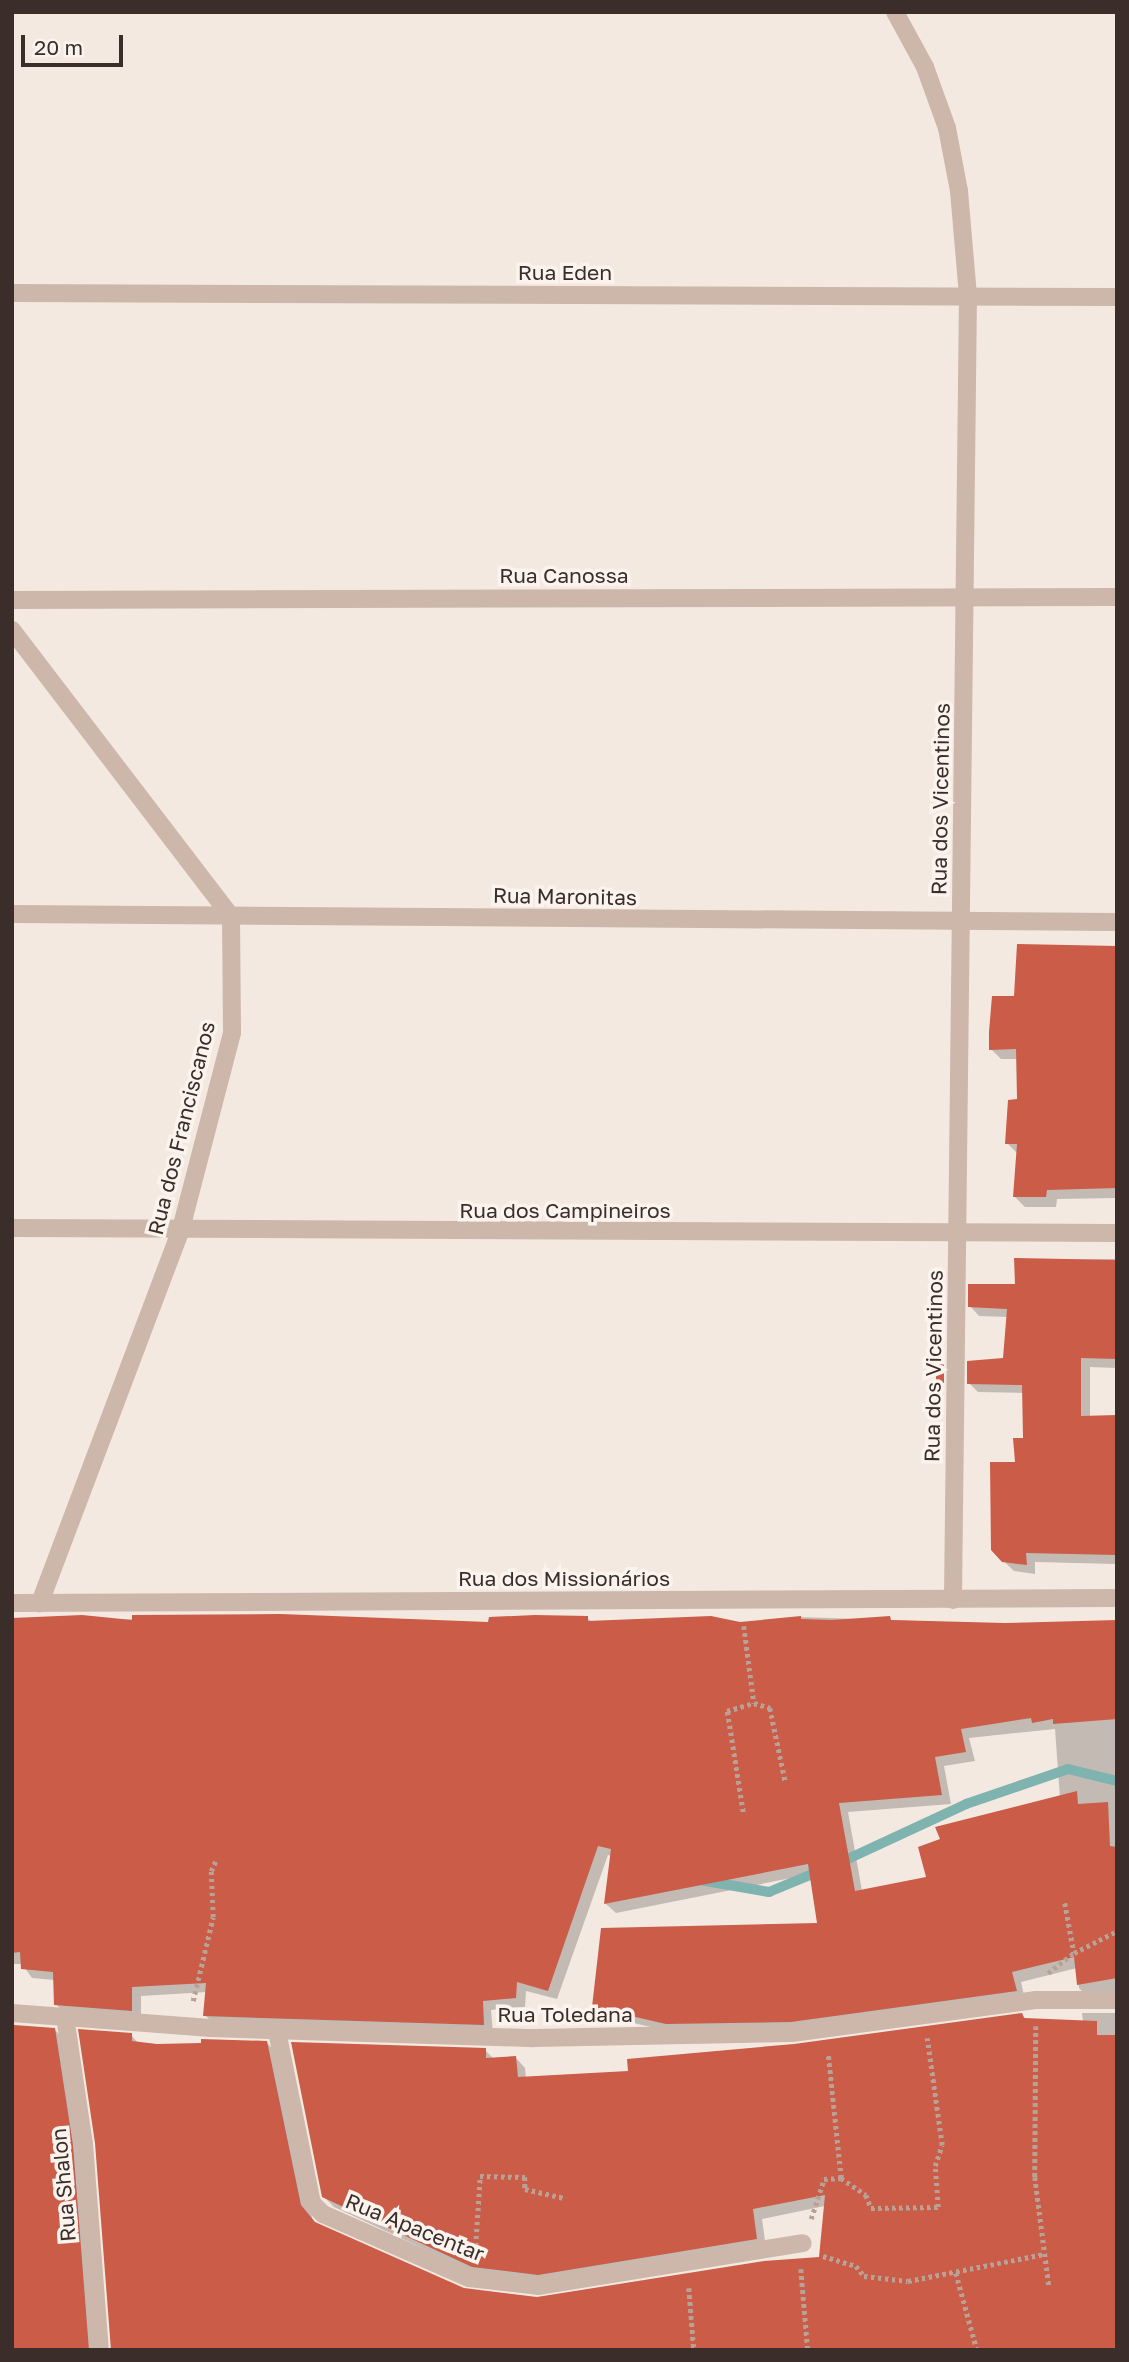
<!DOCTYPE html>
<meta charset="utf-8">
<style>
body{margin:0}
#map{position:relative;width:1129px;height:2362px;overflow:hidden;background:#f4e9e0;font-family:"Golos Text",sans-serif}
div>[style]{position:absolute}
.shadow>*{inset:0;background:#0003}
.stream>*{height:10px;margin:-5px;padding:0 5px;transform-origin:5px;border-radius:5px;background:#7eb3b0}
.building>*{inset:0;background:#ca5c48;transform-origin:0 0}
.path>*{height:4.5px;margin-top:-2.25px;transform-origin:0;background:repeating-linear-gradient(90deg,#b9a195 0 3.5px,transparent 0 7px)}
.minor>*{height:18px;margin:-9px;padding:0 9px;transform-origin:9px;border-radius:9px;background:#cdb7ab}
span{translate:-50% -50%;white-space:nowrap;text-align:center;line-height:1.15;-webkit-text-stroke:7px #fbf3ed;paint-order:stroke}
.street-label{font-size:21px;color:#3b2e2a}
.frame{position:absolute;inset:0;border:14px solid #3b2e2a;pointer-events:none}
.scale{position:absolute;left:21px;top:35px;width:102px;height:32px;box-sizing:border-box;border:4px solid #3b2e2a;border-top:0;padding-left:9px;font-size:21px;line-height:24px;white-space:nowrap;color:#3b2e2a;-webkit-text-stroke:5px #fbf3ed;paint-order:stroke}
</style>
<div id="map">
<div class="shadow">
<div style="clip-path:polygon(1117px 947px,1117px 1198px,1057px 1199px,1056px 1207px,1025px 1207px,1015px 1197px,1017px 1153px,1007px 1143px,1019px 1101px,1018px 1059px,1001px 1059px,991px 1049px,1016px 998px)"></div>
<div style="clip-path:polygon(1117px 1259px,1117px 1368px,1090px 1367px,1090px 1417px,1117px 1417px,1117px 1564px,1035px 1562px,1035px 1574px,1014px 1571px,992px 1550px,1025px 1440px,1024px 1393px,978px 1392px,969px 1383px,1005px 1360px,1008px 1317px,979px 1316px,970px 1306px,1016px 1285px,1016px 1260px)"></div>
<div style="clip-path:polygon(evenodd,800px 1617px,1005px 1624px,1117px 1622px,1117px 1998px,1089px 1998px,1079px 1988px,1077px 1968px,1021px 1982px,1025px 2000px,802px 2031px,677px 2033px,603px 2016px,593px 2006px,819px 1925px,811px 1874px,616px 1913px,606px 1904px,612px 1856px,608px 1855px,557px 1999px,526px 1991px,525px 2007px,491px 2010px,493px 2034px,215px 2025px,205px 2015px,207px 1992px,141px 1996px,141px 2019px,65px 2014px,56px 2004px,55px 1980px,32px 1978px,22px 1964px,12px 1964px,12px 1618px,489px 1624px,587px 1618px,592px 1622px,740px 1624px,800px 1617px,1055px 1729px,1060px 1798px,928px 1878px,862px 1891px,848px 1812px,951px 1804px,944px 1766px,975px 1761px,969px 1738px,1055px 1729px)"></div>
<div style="clip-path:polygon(1082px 2013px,1117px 2013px,1117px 2350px,113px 2350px,131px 2035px,139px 2044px,157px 2045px,267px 2043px,277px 2053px,313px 2222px,464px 2290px,539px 2299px,821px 2258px,825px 2206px,762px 2219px,766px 2248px,548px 2283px,483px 2276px,334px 2207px,324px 2197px,485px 2050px,495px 2060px,516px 2058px,525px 2068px,526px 2078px,630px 2072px,1022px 2015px,1027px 2020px,1083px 2022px)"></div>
<div style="clip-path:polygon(54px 2029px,64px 2039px,97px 2350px,12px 2350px,12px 2313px,18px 2312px,12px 2051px)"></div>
</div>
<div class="stream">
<div style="left:837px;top:1864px;width:142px;rotate:-24.9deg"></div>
<div style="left:966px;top:1804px;width:108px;rotate:-18.9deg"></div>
<div style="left:1068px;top:1769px;width:50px;rotate:13.8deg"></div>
<div style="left:700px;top:1880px;width:70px;rotate:9.9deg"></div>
<div style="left:769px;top:1892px;width:57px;rotate:-22.5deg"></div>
</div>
<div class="building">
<div style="clip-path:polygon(1017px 944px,1117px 946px,1117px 1188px,1047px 1190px,1046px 1197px,1013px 1197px,1017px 1144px,1005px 1144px,1008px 1100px,1017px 1099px,1016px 1049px,989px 1050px,989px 1032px,992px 996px,1014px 996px)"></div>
<div style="clip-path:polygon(1014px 1258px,1117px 1260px,1117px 1359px,1081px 1358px,1081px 1416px,1117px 1415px,1117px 1555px,1026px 1553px,1027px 1565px,1002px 1562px,991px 1550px,990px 1462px,1015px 1462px,1013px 1438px,1023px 1438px,1022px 1385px,967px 1384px,967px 1361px,1003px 1358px,1007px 1309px,968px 1307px,968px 1284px,1015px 1284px)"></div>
<div style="left:944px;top:1362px;width:21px;height:8px;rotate:90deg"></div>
<div style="clip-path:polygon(281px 1614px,488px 1622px,489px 1617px,535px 1615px,588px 1616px,588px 1621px,711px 1616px,740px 1622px,801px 1616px,801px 1619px,832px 1620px,890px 1616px,891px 1620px,1005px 1623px,1117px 1620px,1117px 1719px,1053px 1724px,1053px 1719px,1032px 1723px,1031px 1718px,961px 1729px,966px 1752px,935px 1757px,942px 1795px,839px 1803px,855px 1891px,926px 1877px,918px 1847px,940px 1839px,935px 1827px,1077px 1791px,1078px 1804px,1108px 1802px,1110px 1846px,1117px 1847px,1117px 1978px,1077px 1985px,1074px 1957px,1012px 1972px,1017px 1991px,791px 2022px,666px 2024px,592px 2007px,601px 1928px,817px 1923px,808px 1864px,604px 1904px,611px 1849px,598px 1846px,548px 1991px,517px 1982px,516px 1998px,483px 2001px,484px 2025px,203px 2016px,206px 1983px,132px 1987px,132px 2011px,54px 2005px,53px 1972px,21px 1969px,20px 1952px,12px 1953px,12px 1618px,82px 1615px,132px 1620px,132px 1615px)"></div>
<div style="clip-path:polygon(1022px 2013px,1024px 2018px,1097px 2021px,1097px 2035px,1117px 2035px,1117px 2350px,111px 2350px,95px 2143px,78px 2029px,132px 2033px,132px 2041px,157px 2044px,201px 2043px,201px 2039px,267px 2041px,301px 2205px,315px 2222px,464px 2288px,537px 2297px,764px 2261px,819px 2257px,825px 2195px,753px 2209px,757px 2239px,538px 2275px,472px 2267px,322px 2197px,291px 2042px,486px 2048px,486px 2058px,516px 2056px,518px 2077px,628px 2071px,627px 2059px,794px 2044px)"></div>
<div style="clip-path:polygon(14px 2025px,55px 2028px,73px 2145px,89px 2350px,14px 2350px)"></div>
</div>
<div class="path">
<div style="left:744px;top:1626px;width:78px;rotate:82.6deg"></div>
<div style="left:743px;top:1812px;width:102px;rotate:-99deg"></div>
<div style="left:727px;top:1711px;width:28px;rotate:-17deg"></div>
<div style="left:754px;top:1703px;width:17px;rotate:17deg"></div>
<div style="left:770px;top:1708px;width:74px;rotate:78.2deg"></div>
<div style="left:1065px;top:1903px;width:51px;rotate:79.8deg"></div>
<div style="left:1048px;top:1973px;width:33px;rotate:-38deg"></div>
<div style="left:1074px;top:1953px;width:48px;rotate:-27.1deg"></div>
<div style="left:193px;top:2001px;width:86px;rotate:-76.6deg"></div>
<div style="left:213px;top:1917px;width:46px;rotate:-92.5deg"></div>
<div style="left:211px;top:1871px;width:14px;rotate:-65deg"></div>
<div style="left:1036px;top:2026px;width:151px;rotate:90.4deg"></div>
<div style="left:1035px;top:2177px;width:110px;rotate:82.7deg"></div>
<div style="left:841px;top:2178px;width:30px;rotate:34deg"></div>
<div style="left:866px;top:2195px;width:14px;rotate:69deg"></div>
<div style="left:871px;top:2208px;width:67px;rotate:-0.9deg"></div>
<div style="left:938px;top:2207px;width:41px;rotate:-94.2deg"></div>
<div style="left:935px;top:2166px;width:22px;rotate:-72deg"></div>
<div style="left:942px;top:2145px;width:108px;rotate:-98deg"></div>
<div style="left:811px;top:2219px;width:42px;rotate:-72deg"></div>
<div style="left:824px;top:2179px;width:17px;rotate:-3deg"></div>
<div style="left:841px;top:2178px;width:125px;rotate:-96deg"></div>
<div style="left:475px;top:2253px;width:77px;rotate:-86.3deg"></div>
<div style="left:480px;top:2176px;width:45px;rotate:1.3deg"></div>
<div style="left:525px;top:2177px;width:12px;rotate:90deg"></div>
<div style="left:525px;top:2189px;width:39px;rotate:13deg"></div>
<div style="left:823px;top:2256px;width:34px;rotate:17deg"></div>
<div style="left:856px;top:2266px;width:13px;rotate:51deg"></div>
<div style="left:864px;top:2276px;width:44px;rotate:6.5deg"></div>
<div style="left:908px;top:2281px;width:139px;rotate:-11.2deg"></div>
<div style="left:801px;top:2269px;width:81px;rotate:85.1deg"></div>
<div style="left:956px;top:2273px;width:80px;rotate:74.7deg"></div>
<div style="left:689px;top:2288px;width:62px;rotate:85.4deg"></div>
</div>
<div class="minor">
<div style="left:895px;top:12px;width:63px;rotate:61.4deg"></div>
<div style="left:925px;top:67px;width:65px;rotate:70.2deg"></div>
<div style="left:947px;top:128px;width:64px;rotate:79.2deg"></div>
<div style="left:959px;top:191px;width:105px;rotate:85.1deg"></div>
<div style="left:968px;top:296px;width:1304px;rotate:90.66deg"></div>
<div style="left:12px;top:293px;width:1105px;rotate:0.21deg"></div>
<div style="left:12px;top:600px;width:1105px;rotate:-0.16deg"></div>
<div style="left:12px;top:630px;width:360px;rotate:52.6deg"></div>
<div style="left:231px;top:916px;width:117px;rotate:89.5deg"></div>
<div style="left:232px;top:1033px;width:206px;rotate:104.6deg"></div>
<div style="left:180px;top:1232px;width:397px;rotate:110.7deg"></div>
<div style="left:12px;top:914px;width:1105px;rotate:0.41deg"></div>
<div style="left:12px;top:1228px;width:1105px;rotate:0.26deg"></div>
<div style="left:12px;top:1603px;width:1105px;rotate:-0.26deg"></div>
<div style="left:12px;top:2013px;width:199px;rotate:4.3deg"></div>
<div style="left:210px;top:2028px;width:324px;rotate:1.8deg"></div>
<div style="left:534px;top:2038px;width:258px;rotate:-1.1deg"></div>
<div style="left:792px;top:2033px;width:246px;rotate:-7.7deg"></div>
<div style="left:1036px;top:2000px;width:81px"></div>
<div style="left:65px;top:2016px;width:129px;rotate:81.6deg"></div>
<div style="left:84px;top:2144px;width:207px;rotate:85.6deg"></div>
<div style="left:277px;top:2031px;width:176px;rotate:78.5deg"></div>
<div style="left:312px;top:2203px;width:16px;rotate:45deg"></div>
<div style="left:323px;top:2214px;width:159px;rotate:23.7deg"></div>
<div style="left:469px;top:2278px;width:69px;rotate:6.6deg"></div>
<div style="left:538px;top:2286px;width:268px;rotate:-9.2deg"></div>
</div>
<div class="street-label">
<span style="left:565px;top:272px">Rua Eden</span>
<span style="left:564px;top:575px">Rua Canossa</span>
<span style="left:940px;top:799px;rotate:-89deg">Rua dos Vicentinos</span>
<span style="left:565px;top:896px;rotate:1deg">Rua Maronitas</span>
<span style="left:181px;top:1128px;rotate:-76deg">Rua dos Franciscanos</span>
<span style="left:565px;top:1210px">Rua dos Campineiros</span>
<span style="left:933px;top:1366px;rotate:-89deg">Rua dos Vicentinos</span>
<span style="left:564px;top:1578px">Rua dos Missionários</span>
<span style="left:565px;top:2014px">Rua Toledana</span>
<span style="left:63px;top:2185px;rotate:-95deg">Rua Shalon</span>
<span style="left:415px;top:2227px;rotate:22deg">Rua Apacentar</span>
</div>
<div class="frame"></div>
<div class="scale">20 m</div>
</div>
